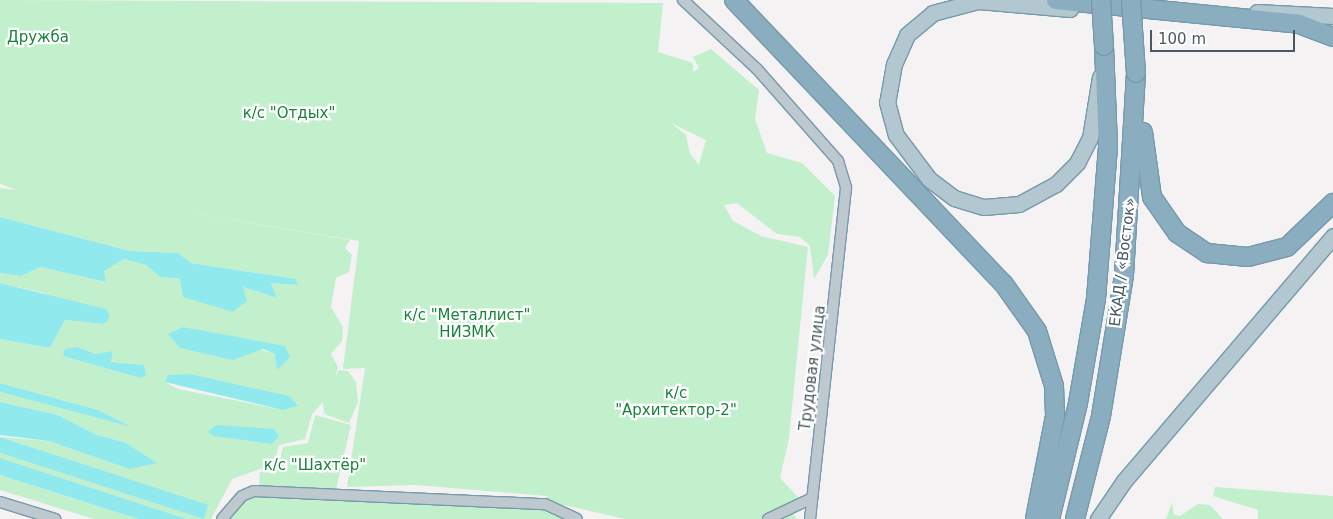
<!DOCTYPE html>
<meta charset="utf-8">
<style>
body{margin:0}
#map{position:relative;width:1333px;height:519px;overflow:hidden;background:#f4f2f2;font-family:"DejaVu Sans",sans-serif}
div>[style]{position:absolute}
.green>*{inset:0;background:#c2f0cc}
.water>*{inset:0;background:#90eaed;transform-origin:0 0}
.roads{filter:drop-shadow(1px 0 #7699ac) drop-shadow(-1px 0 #7699ac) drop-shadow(0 1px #7699ac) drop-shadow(0 -1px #7699ac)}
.street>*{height:10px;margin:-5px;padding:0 5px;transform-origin:5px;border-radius:5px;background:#bdc9ce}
.primary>*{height:15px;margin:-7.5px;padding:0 7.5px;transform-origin:7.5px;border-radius:7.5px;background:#b2c7d0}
.highway>*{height:18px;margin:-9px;padding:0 9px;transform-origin:9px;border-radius:9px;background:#8aaec0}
.bridges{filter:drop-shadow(1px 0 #7699ac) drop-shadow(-1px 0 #7699ac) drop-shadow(0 1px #7699ac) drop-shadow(0 -1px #7699ac)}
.highway-bridge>*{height:18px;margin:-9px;padding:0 9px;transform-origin:9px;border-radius:9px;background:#8aaec0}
span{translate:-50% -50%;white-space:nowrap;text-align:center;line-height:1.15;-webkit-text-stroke:4.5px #fff;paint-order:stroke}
.park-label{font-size:15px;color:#18833b}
.street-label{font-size:15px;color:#495960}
.scale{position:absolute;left:1150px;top:30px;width:145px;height:22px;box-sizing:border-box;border:2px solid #495960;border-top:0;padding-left:6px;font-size:15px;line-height:18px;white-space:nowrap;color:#495960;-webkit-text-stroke:4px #fff;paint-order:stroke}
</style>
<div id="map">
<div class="green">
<div style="clip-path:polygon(evenodd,0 0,663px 3px,658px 52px,693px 63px,693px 72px,699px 68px,693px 57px,711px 49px,759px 90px,755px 119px,767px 153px,802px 163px,835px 196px,828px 255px,814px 279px,810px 246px,800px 237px,777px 234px,737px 203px,724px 205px,733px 221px,761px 236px,808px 247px,789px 438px,780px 478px,798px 497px,791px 511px,797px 519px,774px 519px,773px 512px,762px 519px,625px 519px,547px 501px,547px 496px,416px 485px,347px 487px,365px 368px,343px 369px,359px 241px,144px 205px,350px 240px,345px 248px,352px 255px,349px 272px,336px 278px,331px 307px,343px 327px,342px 341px,331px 354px,338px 367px,335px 378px,339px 370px,348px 371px,356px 382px,358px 402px,349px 423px,324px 414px,323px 402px,312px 414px,305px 439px,279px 445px,274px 464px,232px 479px,211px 519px,187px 519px,0 458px,0 452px,201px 518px,208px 505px,0 437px,49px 441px,129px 469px,124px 442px,97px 435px,58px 415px,0 402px,0 392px,130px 426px,98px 410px,0 383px,0 339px,50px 348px,65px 320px,104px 324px,44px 293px,0 283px,0 273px,21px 276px,40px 267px,106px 282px,103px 271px,124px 259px,146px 265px,160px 277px,243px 287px,277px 298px,271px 283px,298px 285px,296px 279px,191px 263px,177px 253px,130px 251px,0 217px,0 188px,17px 190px,0 184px,0 0,671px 123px,706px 140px,699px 165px,690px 154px,686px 135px,671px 123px,0 0,183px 327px,270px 346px,285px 346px,275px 354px,183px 327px,0 0,77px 347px,96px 354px,113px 352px,111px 362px,144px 365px,63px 356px,77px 347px,0 0,165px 382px,283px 410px,178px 389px,165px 382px)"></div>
<div style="clip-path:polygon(315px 415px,351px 425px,336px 489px,259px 485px,260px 472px,278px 466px,283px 447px,308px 443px)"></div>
<div style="clip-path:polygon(0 475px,138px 519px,94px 519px,0 490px)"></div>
<div style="clip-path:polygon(1215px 487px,1333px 496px,1333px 519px,1258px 519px,1258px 510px,1213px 496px)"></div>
<div style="clip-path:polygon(254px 495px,548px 509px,568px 519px,227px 519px,242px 499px)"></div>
<div style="clip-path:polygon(1172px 503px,1174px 515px,1180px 516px,1198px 504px,1210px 505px,1223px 519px,1166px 519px)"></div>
</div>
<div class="water">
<div style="clip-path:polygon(0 217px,130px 251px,178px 253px,191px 263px,296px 279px,298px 285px,271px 283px,277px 298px,243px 287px,247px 301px,233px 312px,183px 297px,180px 279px,160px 277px,146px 265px,124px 259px,104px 271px,106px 282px,40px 267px,21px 276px,0 273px)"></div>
<div style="clip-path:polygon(0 283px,106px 309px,110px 317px,104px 324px,65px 320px,50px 348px,0 339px)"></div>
<div style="clip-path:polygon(183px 327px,285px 346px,290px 357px,277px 370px,275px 354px,263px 349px,232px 360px,180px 348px,168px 334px)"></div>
<div style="clip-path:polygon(77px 347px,96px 354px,113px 351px,111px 362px,144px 365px,146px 375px,141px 378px,63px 356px,65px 349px)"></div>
<div style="clip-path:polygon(190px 374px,289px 396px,298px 406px,283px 410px,165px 382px,168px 375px)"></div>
<div style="clip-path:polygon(0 383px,98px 410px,132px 427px,0 392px)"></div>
<div style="clip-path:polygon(0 402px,58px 415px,97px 435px,124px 442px,157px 463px,129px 469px,49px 441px,0 435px)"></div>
<div style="clip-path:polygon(216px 425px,274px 429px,279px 436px,272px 444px,214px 436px,208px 432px)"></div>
<div style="left:0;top:437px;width:219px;height:15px;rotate:18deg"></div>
<div style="clip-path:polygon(0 458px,187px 519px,138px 519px,0 475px)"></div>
</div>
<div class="roads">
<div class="street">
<div style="left:683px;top:0;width:101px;rotate:43deg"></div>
<div style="left:757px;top:69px;width:123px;rotate:48.6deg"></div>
<div style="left:838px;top:161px;width:28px;rotate:73deg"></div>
<div style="left:846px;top:188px;width:333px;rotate:96.2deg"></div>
<div style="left:0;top:502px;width:58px;rotate:17.2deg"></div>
<div style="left:222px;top:519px;width:30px;rotate:-49deg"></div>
<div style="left:242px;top:496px;width:13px;rotate:-23deg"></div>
<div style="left:254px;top:491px;width:291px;rotate:2.6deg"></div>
<div style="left:545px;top:504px;width:35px;rotate:25deg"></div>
<div style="left:768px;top:519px;width:49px;rotate:-25.5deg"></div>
</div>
<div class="primary">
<div style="left:1070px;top:9px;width:92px;rotate:-175deg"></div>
<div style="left:978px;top:1px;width:47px;rotate:165.1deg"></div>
<div style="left:933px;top:13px;width:34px;rotate:140deg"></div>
<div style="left:907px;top:35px;width:32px;rotate:114deg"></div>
<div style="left:894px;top:64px;width:39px;rotate:100deg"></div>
<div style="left:887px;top:102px;width:34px;rotate:75deg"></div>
<div style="left:896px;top:135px;width:55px;rotate:53.1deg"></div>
<div style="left:929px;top:179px;width:31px;rotate:37deg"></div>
<div style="left:954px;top:198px;width:31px;rotate:17deg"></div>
<div style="left:984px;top:207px;width:35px;rotate:-5deg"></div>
<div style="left:1019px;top:204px;width:42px;rotate:-28.4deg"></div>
<div style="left:1056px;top:184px;width:30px;rotate:-45deg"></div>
<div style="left:1077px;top:163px;width:28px;rotate:-63deg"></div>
<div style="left:1090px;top:138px;width:62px;rotate:-80.7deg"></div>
<div style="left:1257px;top:12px;width:76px;rotate:3deg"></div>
<div style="left:1098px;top:519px;width:46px;rotate:-55.6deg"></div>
<div style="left:1124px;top:481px;width:322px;rotate:-49.5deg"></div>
</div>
<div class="highway">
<div style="left:734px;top:0;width:390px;rotate:46.5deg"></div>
<div style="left:1003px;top:283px;width:59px;rotate:54.7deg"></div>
<div style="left:1037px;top:331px;width:58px;rotate:72.8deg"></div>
<div style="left:1054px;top:386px;width:30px;rotate:88deg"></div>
<div style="left:1055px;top:416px;width:105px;rotate:101deg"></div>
<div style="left:1056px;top:0;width:244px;rotate:5.6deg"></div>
<div style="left:1299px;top:24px;width:36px;rotate:21deg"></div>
<div style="left:1143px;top:132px;width:66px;rotate:82.1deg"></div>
<div style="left:1152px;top:197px;width:44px;rotate:55.2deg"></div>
<div style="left:1177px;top:233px;width:36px;rotate:34deg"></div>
<div style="left:1207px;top:253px;width:41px;rotate:5.6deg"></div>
<div style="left:1248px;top:257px;width:40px;rotate:-14.4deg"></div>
<div style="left:1287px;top:247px;width:64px;rotate:-43.7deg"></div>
<div style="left:1050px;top:519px;width:119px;rotate:-76.4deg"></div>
<div style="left:1078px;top:403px;width:106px;rotate:-80.2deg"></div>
<div style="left:1096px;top:299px;width:153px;rotate:-85.5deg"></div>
<div style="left:1108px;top:146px;width:100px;rotate:-92.3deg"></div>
<div style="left:1075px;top:519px;width:106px;rotate:-75.8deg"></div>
<div style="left:1101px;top:416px;width:143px;rotate:-80.7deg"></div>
<div style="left:1124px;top:275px;width:202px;rotate:-86.6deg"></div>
</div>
</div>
<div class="bridges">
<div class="highway-bridge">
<div style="left:1101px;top:0;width:46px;rotate:86.3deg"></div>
<div style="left:1131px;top:0;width:73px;rotate:86.1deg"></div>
</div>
</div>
<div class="park-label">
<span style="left:38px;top:38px">Дружба</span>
<span style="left:289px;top:114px">к/с "Отдых"</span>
<span style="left:467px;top:324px">к/с "Металлист"<br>НИЗМК</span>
<span style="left:676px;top:402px">к/с<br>"Архитектор-2"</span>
<span style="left:315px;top:466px">к/с "Шахтёр"</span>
</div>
<div class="street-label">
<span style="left:1123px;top:262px;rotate:-83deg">ЕКАД / «Восток»</span>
<span style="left:813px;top:368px;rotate:-83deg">Трудовая улица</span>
</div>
<div class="scale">100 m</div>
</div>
